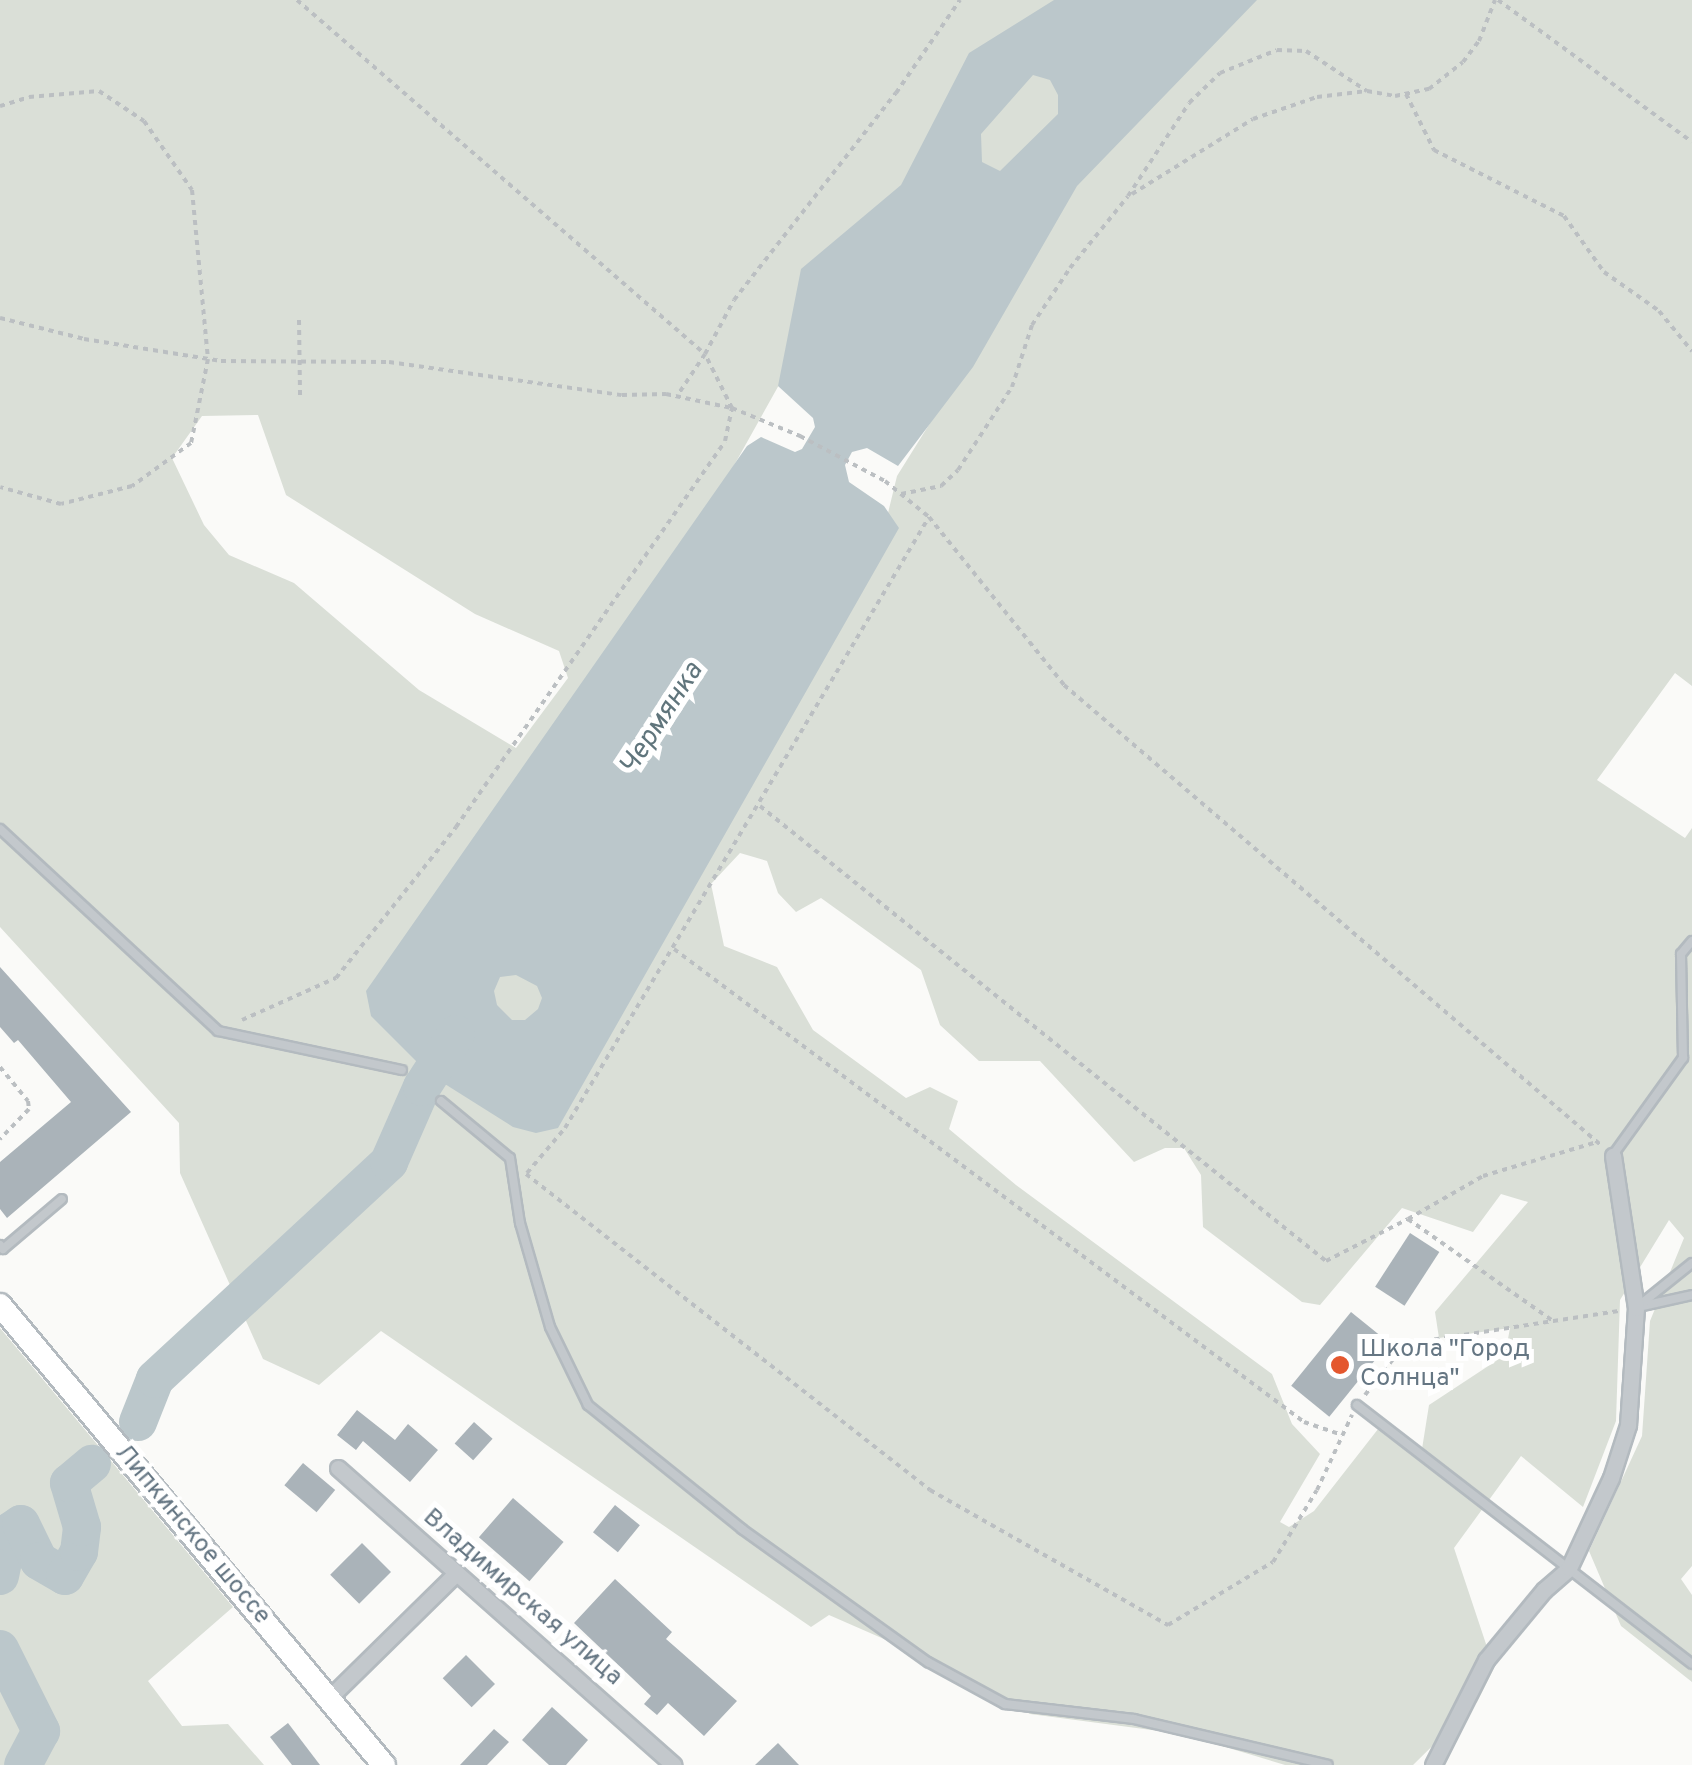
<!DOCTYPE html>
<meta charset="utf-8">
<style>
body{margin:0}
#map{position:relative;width:1692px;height:1765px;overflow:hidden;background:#fafaf8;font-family:Overpass,sans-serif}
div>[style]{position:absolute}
.green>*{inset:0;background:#dadfd7}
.water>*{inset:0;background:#bbc7cb}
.river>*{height:38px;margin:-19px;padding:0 19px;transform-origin:19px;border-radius:19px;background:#bbc7cb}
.building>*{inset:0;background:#aab3b9;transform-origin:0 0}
.path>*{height:4px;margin-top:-2px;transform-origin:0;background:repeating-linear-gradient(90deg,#bbbfc2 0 5px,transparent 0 10px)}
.roads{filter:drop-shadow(2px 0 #b3babf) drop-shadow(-2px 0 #b3babf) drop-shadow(0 2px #b3babf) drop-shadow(0 -2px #b3babf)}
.lane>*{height:8px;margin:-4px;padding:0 4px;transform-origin:4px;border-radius:4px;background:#c3c8cc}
.street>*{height:15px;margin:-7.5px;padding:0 7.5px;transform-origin:7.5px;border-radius:7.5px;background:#c3c8cc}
.secondary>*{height:22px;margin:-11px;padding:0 11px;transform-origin:11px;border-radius:11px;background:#fff}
.dots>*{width:28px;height:28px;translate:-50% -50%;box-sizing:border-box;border:5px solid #fff;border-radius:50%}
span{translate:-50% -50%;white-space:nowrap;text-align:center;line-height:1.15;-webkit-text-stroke:10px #fff;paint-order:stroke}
.poi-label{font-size:25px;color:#657683}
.left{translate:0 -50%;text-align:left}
.street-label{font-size:25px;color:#657683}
.water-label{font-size:28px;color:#60757c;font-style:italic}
</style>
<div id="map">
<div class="green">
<div style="clip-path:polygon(evenodd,0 0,1061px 0,899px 191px,789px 367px,713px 503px,464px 872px,518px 1120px,888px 513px,897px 476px,970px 359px,967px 310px,1233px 0,1692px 0,1692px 686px,1675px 673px,1597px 780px,1685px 838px,1692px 828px,1692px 1566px,1681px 1579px,1692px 1595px,1692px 1682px,1621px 1626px,1589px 1551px,1642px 1436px,1650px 1321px,1684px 1238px,1669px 1220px,1620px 1300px,1616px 1421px,1583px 1507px,1521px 1456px,1454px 1548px,1494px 1668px,1477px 1702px,1413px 1765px,1285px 1765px,1182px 1734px,1030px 1714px,893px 1643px,829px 1615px,811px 1627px,381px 1331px,319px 1385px,263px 1359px,180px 1173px,179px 1123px,0 927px,0 0,258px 415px,286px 495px,475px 614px,559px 651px,568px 678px,516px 748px,419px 690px,294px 583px,229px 555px,204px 525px,172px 458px,202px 416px,258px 415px,0 0,740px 853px,767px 861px,778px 893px,796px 912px,821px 898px,921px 970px,940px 1025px,979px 1061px,1040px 1061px,1134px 1162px,1165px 1148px,1184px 1148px,1201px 1175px,1203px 1227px,1302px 1302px,1320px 1305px,1402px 1208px,1473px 1232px,1501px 1194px,1528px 1202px,1435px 1312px,1439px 1338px,1510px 1328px,1505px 1355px,1429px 1405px,1422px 1449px,1382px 1424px,1314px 1511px,1289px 1527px,1280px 1522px,1320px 1454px,1292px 1424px,1272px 1374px,1016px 1185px,949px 1129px,958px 1101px,930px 1087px,906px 1098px,813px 1030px,777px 967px,724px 946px,711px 884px,740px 853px)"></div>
<div style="clip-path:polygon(1053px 59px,1075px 116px,1004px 179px,969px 158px,974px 127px,1031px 62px)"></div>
<div style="clip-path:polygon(510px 963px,552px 988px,538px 1023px,492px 1023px,491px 968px)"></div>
<div style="clip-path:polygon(0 1328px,233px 1607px,148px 1681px,182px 1726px,228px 1724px,264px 1765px,0 1765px)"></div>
</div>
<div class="water">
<div style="clip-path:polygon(evenodd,1054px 0,1257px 0,1077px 186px,973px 367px,898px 466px,867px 448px,852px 452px,845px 465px,849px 482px,884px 506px,899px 528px,558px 1128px,536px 1133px,513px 1127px,429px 1074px,371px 1016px,366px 991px,747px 446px,761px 437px,795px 452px,802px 449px,815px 427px,813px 418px,778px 386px,801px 269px,901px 185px,969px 53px,1054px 0,1033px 75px,1050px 80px,1058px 95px,1058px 114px,1000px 171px,982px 162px,981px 134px,1033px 75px,1054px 0,516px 975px,537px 986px,542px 998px,538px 1009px,525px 1020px,512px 1020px,497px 1005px,494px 991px,500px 977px,516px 975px)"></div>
</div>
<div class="river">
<div style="left:138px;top:1422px;width:46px;rotate:-68.4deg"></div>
<div style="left:155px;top:1379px;width:319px;rotate:-42.8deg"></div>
<div style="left:389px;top:1162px;width:82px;rotate:-66.3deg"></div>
<div style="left:422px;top:1087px;width:63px;rotate:-57.3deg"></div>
<div style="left:0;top:1576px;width:45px;rotate:-78.4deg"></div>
<div style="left:9px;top:1532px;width:14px;rotate:-34deg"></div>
<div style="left:21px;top:1524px;width:41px;rotate:64.1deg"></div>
<div style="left:39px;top:1561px;width:30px;rotate:30deg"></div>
<div style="left:65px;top:1576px;width:28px;rotate:-60deg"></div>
<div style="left:79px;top:1552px;width:25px;rotate:-83deg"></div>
<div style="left:82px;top:1527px;width:46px;rotate:-106.5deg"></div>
<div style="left:69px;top:1483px;width:30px;rotate:-40deg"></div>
<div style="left:0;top:1649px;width:92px;rotate:63.4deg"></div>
<div style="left:41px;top:1731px;width:38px;rotate:118deg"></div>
</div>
<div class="building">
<div style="clip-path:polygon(0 967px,131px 1112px,7px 1218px,0 1209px,0 1162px,71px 1102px,18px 1040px,14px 1043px,0 1027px)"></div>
<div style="left:1410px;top:1233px;width:35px;height:64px;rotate:33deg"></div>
<div style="left:1351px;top:1312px;width:49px;height:95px;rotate:39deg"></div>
<div style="clip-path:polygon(357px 1410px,395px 1440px,408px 1424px,438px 1450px,410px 1482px,363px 1441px,356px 1450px,337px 1435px)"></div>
<div style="left:474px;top:1422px;width:25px;height:29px;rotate:42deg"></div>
<div style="left:303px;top:1463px;width:42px;height:29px;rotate:40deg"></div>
<div style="left:513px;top:1498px;width:67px;height:52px;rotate:41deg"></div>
<div style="left:615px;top:1505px;width:32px;height:35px;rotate:39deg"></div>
<div style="left:362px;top:1543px;width:41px;height:45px;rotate:45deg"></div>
<div style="clip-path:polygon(615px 1579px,672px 1632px,666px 1639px,737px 1701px,704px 1736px,668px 1703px,657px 1715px,644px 1704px,651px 1696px,574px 1623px)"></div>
<div style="left:466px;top:1655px;width:41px;height:33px;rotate:45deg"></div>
<div style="clip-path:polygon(552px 1707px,588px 1740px,566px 1765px,549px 1765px,522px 1740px)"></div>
<div style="clip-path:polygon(288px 1723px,320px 1765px,292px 1765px,270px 1737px)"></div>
<div style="clip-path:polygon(494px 1729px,509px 1742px,487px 1765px,460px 1765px)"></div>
<div style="clip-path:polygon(778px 1743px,799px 1765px,755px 1765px)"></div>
</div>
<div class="path">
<div style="left:297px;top:0;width:540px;rotate:40.95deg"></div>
<div style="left:705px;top:354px;width:50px;rotate:123.7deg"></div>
<div style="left:1498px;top:0;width:240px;rotate:36.2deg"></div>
<div style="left:1406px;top:94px;width:63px;rotate:63.4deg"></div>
<div style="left:1434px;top:150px;width:146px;rotate:26.9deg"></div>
<div style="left:1564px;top:216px;width:69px;rotate:54.5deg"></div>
<div style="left:1604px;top:272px;width:67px;rotate:35.3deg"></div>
<div style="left:1659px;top:311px;width:52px;rotate:50.5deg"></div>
<div style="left:0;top:106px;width:30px;rotate:-17deg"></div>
<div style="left:29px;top:97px;width:70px;rotate:-4.9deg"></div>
<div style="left:99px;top:91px;width:54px;rotate:33.7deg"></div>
<div style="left:144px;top:121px;width:84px;rotate:55.2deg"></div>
<div style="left:192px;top:190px;width:170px;rotate:84.6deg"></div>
<div style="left:208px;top:359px;width:86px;rotate:101.4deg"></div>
<div style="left:191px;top:443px;width:73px;rotate:143.9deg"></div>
<div style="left:132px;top:486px;width:73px;rotate:165.8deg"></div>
<div style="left:61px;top:504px;width:63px;rotate:-164.4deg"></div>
<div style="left:1132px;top:194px;width:142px;rotate:-31.8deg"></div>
<div style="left:1253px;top:119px;width:68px;rotate:-19deg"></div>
<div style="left:1317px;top:97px;width:50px;rotate:-6.8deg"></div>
<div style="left:0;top:318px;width:87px;rotate:14deg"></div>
<div style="left:84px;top:339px;width:139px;rotate:9.1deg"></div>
<div style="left:221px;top:361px;width:168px;rotate:0.3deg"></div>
<div style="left:389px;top:362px;width:235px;rotate:8.1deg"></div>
<div style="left:622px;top:395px;width:44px;rotate:-1.3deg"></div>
<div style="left:666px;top:394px;width:67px;rotate:12deg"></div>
<div style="left:299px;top:320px;width:76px;rotate:89.2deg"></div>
<div style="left:732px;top:408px;width:60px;rotate:-116.6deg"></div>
<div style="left:705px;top:354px;width:61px;rotate:-61.8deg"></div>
<div style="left:734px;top:300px;width:263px;rotate:-52deg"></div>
<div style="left:896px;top:93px;width:113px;rotate:-55.5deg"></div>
<div style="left:901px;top:494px;width:41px;rotate:-11.3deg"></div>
<div style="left:941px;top:486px;width:23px;rotate:-43deg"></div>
<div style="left:958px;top:470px;width:99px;rotate:-57deg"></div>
<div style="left:1012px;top:387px;width:65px;rotate:-72.1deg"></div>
<div style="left:1032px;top:325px;width:69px;rotate:-56.3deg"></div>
<div style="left:1070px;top:268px;width:92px;rotate:-51.1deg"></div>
<div style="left:1128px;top:196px;width:111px;rotate:-56.7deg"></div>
<div style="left:1189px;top:103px;width:43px;rotate:-44.1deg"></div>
<div style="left:1220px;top:73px;width:61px;rotate:-22deg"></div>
<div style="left:1277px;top:50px;width:29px;rotate:2deg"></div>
<div style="left:1306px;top:51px;width:73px;rotate:33.3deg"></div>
<div style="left:1367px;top:91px;width:28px;rotate:10deg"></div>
<div style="left:1395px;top:96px;width:35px;rotate:-12deg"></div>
<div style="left:1429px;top:89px;width:43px;rotate:-38.5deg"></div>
<div style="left:1463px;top:62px;width:26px;rotate:-53deg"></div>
<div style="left:1479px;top:41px;width:44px;rotate:-68.7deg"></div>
<div style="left:760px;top:806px;width:726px;rotate:38.8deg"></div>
<div style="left:1326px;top:1261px;width:92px;rotate:-27.1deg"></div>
<div style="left:1408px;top:1219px;width:177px;rotate:35.1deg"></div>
<div style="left:674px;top:949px;width:788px;rotate:36.9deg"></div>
<div style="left:1304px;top:1422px;width:40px;rotate:18.9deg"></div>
<div style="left:242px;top:1020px;width:103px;rotate:-24.1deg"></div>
<div style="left:336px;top:978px;width:193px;rotate:-51.5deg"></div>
<div style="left:456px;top:827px;width:470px;rotate:-55.1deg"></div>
<div style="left:725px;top:441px;width:34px;rotate:-78deg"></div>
<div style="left:732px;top:408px;width:74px;rotate:22.4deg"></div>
<div style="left:800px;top:436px;width:96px;rotate:27.9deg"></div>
<div style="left:885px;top:481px;width:57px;rotate:39.3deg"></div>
<div style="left:929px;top:517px;width:216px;rotate:51.2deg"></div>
<div style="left:1064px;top:685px;width:708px;rotate:40.59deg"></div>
<div style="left:0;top:1067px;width:44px;rotate:50.5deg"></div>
<div style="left:28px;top:1101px;width:8px;rotate:83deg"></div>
<div style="left:29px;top:1109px;width:42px;rotate:134deg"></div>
<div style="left:527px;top:1173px;width:59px;rotate:-49.8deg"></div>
<div style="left:565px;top:1128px;width:711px;rotate:-59.22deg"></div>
<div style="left:526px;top:1174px;width:513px;rotate:38.03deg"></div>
<div style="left:930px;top:1490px;width:274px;rotate:29.6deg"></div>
<div style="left:1168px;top:1625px;width:122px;rotate:-31deg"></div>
<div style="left:1273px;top:1562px;width:84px;rotate:-58.6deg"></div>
<div style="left:1317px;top:1490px;width:83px;rotate:-65deg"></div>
<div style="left:1408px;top:1219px;width:86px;rotate:-29.8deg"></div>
<div style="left:1483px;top:1176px;width:119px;rotate:-16.6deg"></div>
<div style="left:1365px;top:1395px;width:65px;rotate:-51.9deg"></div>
<div style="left:1405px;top:1344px;width:216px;rotate:-8.8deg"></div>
</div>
<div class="roads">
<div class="lane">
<div style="left:0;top:829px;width:297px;rotate:42.8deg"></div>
<div style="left:218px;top:1031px;width:188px;rotate:12deg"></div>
<div style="left:441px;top:1101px;width:89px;rotate:39.6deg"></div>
<div style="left:510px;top:1158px;width:66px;rotate:81.3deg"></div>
<div style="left:520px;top:1223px;width:108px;rotate:73.9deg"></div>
<div style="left:550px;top:1327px;width:87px;rotate:64deg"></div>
<div style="left:588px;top:1405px;width:198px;rotate:38.8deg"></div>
<div style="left:742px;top:1529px;width:229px;rotate:35.6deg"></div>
<div style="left:928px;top:1662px;width:88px;rotate:28.6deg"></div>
<div style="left:1005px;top:1704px;width:130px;rotate:6.6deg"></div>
<div style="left:1134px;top:1719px;width:199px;rotate:13.3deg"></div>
<div style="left:1613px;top:1155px;width:120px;rotate:-54.2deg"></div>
<div style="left:1683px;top:1058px;width:104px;rotate:-91.1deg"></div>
<div style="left:1681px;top:954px;width:17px;rotate:-50deg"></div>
<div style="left:0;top:1245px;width:5px;rotate:53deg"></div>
<div style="left:3px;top:1249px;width:77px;rotate:-40.3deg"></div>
<div style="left:1638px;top:1307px;width:55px;rotate:-12.5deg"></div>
<div style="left:1636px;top:1308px;width:72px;rotate:-38.8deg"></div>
<div style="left:1357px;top:1405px;width:423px;rotate:37.7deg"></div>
</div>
<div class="street">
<div style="left:338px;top:1468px;width:448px;rotate:41.5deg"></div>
<div style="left:328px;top:1699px;width:180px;rotate:-44.5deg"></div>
<div style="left:1433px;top:1765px;width:118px;rotate:-63.2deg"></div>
<div style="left:1486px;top:1660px;width:91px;rotate:-50.4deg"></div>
<div style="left:1544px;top:1590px;width:33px;rotate:-41deg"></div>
<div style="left:1569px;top:1568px;width:99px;rotate:-65deg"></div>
<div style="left:1611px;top:1478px;width:56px;rotate:-72.2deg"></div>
<div style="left:1628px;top:1425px;width:117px;rotate:-86.1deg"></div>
<div style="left:1636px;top:1308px;width:154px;rotate:-98.6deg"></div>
</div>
<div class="secondary">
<div style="left:0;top:1305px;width:599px;rotate:50.15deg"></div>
</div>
</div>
<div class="dots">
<div style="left:1340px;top:1365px;background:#e4572e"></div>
</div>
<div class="poi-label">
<span class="left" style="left:1360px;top:1365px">Школа "Город<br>Cолнца"</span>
</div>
<div class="street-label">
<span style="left:192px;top:1535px;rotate:50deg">Липкинское шоссе</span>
<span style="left:522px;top:1598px;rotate:41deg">Владимирская улица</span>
</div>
<div class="water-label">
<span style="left:662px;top:719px;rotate:-57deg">Чермянка</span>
</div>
</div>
